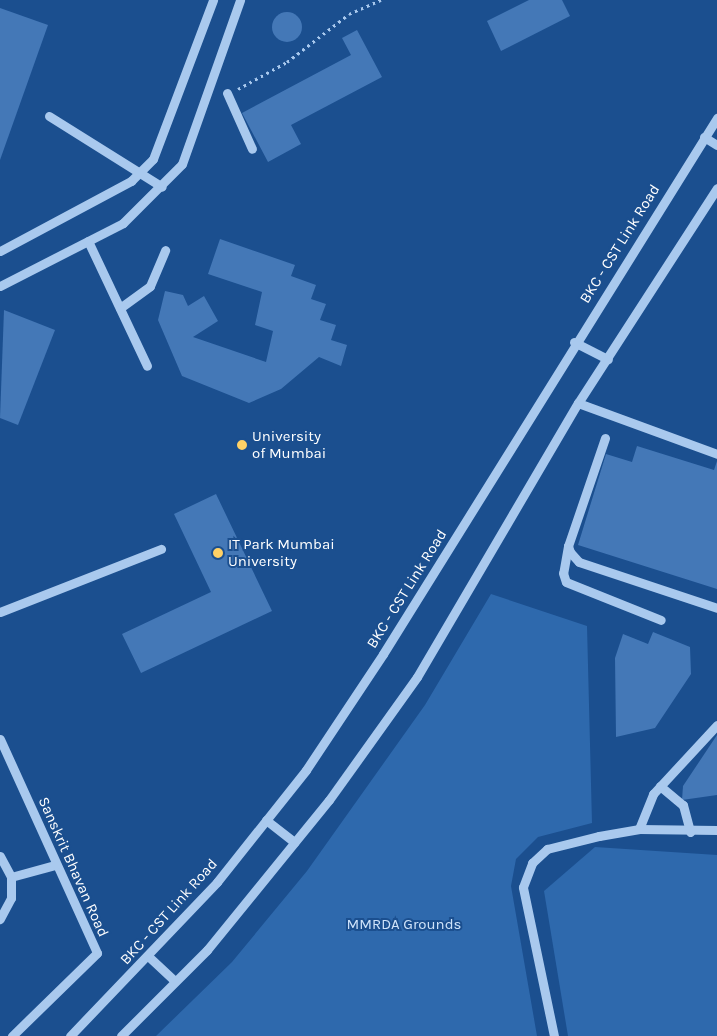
<!DOCTYPE html>
<style>
body{margin:0}
#map{position:relative;width:717px;height:1036px;overflow:hidden;background:#1b4f8f;font-family:Karla,sans-serif}
div>[style]{position:absolute}
.green>*{inset:0;background:#2e69ad}
.building>*{inset:0;background:#4478b7}
.round{border-radius:50%}
.path>*{height:3px;margin-top:-1.5px;transform-origin:0;background:repeating-linear-gradient(90deg,#a9c9ee 0 2.5px,transparent 0 6.5px)}
.minor>*{height:9px;margin:-4.5px;padding:0 4.5px;transform-origin:4.5px;border-radius:4.5px;background:#a9c9ee}
.dots>*{width:14px;height:14px;translate:-50% -50%;box-sizing:border-box;border:2px solid #1b4f8f;border-radius:50%}
span{translate:-50% -50%;white-space:nowrap;text-align:center;line-height:1.15;-webkit-text-stroke:4px #1b4f8f;paint-order:stroke}
.street-label{font-size:15px;color:#fff}
.poi-label{font-size:15px;color:#fff}
.left{translate:0 -50%;text-align:left}
.park-label{font-size:15px;color:#cfe3fa}
</style>
<div id="map">
<div class="green">
<div style="clip-path:polygon(491px 594px,587px 626px,592px 823px,538px 837px,516px 859px,511px 886px,537px 1036px,156px 1036px,232px 962px,307px 871px,425px 705px)"></div>
<div style="clip-path:polygon(595px 847px,717px 855px,717px 1036px,568px 1036px,544px 891px)"></div>
</div>
<div class="building">
<div style="clip-path:polygon(529px 0,562px 0,570px 16px,501px 51px,487px 21px)"></div>
<div style="clip-path:polygon(0 8px,48px 25px,0 160px)"></div>
<div class="round" style="left:272px;top:12px;width:30px;height:30px"></div>
<div style="clip-path:polygon(357px 30px,382px 77px,291px 125px,301px 144px,268px 162px,242px 113px,351px 55px,342px 38px)"></div>
<div style="clip-path:polygon(220px 239px,295px 265px,291px 276px,316px 285px,311px 299px,326px 304px,320px 320px,336px 325px,331px 340px,347px 345px,341px 366px,319px 357px,281px 389px,249px 403px,182px 376px,158px 320px,165px 291px,183px 295px,188px 306px,204px 296px,218px 321px,193px 337px,266px 362px,273px 331px,255px 325px,262px 292px,208px 274px)"></div>
<div style="clip-path:polygon(4px 310px,55px 330px,18px 425px,0 418px)"></div>
<div style="clip-path:polygon(637px 446px,714px 470px,717px 461px,717px 589px,578px 545px,606px 454px,632px 462px)"></div>
<div style="clip-path:polygon(216px 494px,272px 611px,141px 673px,122px 634px,211px 592px,174px 514px)"></div>
<div style="clip-path:polygon(653px 632px,690px 647px,691px 674px,655px 728px,616px 737px,615px 658px,623px 634px,648px 644px)"></div>
<div style="clip-path:polygon(717px 735px,717px 795px,682px 800px,683px 786px)"></div>
</div>
<div class="path">
<div style="left:238px;top:89px;width:56px;rotate:-28.9deg"></div>
<div style="left:287px;top:62px;width:78px;rotate:-37.7deg"></div>
<div style="left:349px;top:14px;width:35px;rotate:-24deg"></div>
</div>
<div class="minor">
<div style="left:227px;top:93px;width:61px;rotate:65.9deg"></div>
<div style="left:49px;top:116px;width:133px;rotate:32.1deg"></div>
<div style="left:704px;top:137px;width:15px;rotate:32deg"></div>
<div style="left:88px;top:241px;width:138px;rotate:64.7deg"></div>
<div style="left:0;top:251px;width:149px;rotate:-28.1deg"></div>
<div style="left:131px;top:181px;width:31px;rotate:-45deg"></div>
<div style="left:153px;top:159px;width:170px;rotate:-69.3deg"></div>
<div style="left:0;top:286px;width:138px;rotate:-27.1deg"></div>
<div style="left:123px;top:223px;width:83px;rotate:-45deg"></div>
<div style="left:182px;top:164px;width:174px;rotate:-70.5deg"></div>
<div style="left:120px;top:308px;width:37px;rotate:-36deg"></div>
<div style="left:150px;top:286px;width:39px;rotate:-67deg"></div>
<div style="left:574px;top:342px;width:38px;rotate:27deg"></div>
<div style="left:578px;top:403px;width:148px;rotate:20.1deg"></div>
<div style="left:605px;top:438px;width:114px;rotate:108.9deg"></div>
<div style="left:568px;top:546px;width:6px;rotate:72deg"></div>
<div style="left:570px;top:552px;width:13px;rotate:48deg"></div>
<div style="left:579px;top:562px;width:145px;rotate:18.4deg"></div>
<div style="left:568px;top:546px;width:27px;rotate:100deg"></div>
<div style="left:563px;top:573px;width:9px;rotate:72deg"></div>
<div style="left:566px;top:582px;width:102px;rotate:21.8deg"></div>
<div style="left:0;top:612px;width:173px;rotate:-21.4deg"></div>
<div style="left:0;top:739px;width:235px;rotate:65.6deg"></div>
<div style="left:97px;top:953px;width:119px;rotate:135.7deg"></div>
<div style="left:660px;top:786px;width:30px;rotate:40deg"></div>
<div style="left:683px;top:805px;width:28px;rotate:75deg"></div>
<div style="left:266px;top:820px;width:36px;rotate:38deg"></div>
<div style="left:639px;top:829px;width:38px;rotate:-68deg"></div>
<div style="left:653px;top:794px;width:94px;rotate:-47.2deg"></div>
<div style="left:0;top:856px;width:24px;rotate:62deg"></div>
<div style="left:11px;top:877px;width:21px;rotate:90deg"></div>
<div style="left:11px;top:898px;width:24px;rotate:118deg"></div>
<div style="left:11px;top:877px;width:46px;rotate:-15.3deg"></div>
<div style="left:148px;top:956px;width:37px;rotate:43deg"></div>
<div style="left:70px;top:1036px;width:213px;rotate:-46.3deg"></div>
<div style="left:217px;top:882px;width:143px;rotate:-51.5deg"></div>
<div style="left:306px;top:770px;width:139px;rotate:-56.4deg"></div>
<div style="left:383px;top:654px;width:632px;rotate:-58.07deg"></div>
<div style="left:121px;top:1036px;width:122px;rotate:-45deg"></div>
<div style="left:207px;top:950px;width:193px;rotate:-50.9deg"></div>
<div style="left:329px;top:800px;width:151px;rotate:-54.4deg"></div>
<div style="left:417px;top:677px;width:318px;rotate:-59.6deg"></div>
<div style="left:578px;top:403px;width:256px;rotate:-57.1deg"></div>
<div style="left:554px;top:1036px;width:152px;rotate:-101.8deg"></div>
<div style="left:523px;top:887px;width:26px;rotate:-69deg"></div>
<div style="left:532px;top:863px;width:21px;rotate:-43deg"></div>
<div style="left:547px;top:849px;width:54px;rotate:-14deg"></div>
<div style="left:599px;top:836px;width:41px;rotate:-9.9deg"></div>
<div style="left:639px;top:829px;width:78px;rotate:0.7deg"></div>
</div>
<div class="dots">
<div style="left:242px;top:445px;background:#ffd166"></div>
<div style="left:218px;top:553px;background:#ffd166"></div>
</div>
<div class="street-label">
<span style="left:620px;top:244px;rotate:-58deg">BKC - CST Link Road</span>
<span style="left:407px;top:589px;rotate:-58deg">BKC - CST Link Road</span>
<span style="left:73px;top:867px;rotate:66deg">Sanskrit Bhavan Road</span>
<span style="left:169px;top:912px;rotate:-48deg">BKC - CST Link Road</span>
</div>
<div class="poi-label">
<span class="left" style="left:252px;top:445px">University<br>of Mumbai</span>
<span class="left" style="left:228px;top:553px">IT Park Mumbai<br>University</span>
</div>
<div class="park-label">
<span style="left:404px;top:925px">MMRDA Grounds</span>
</div>
</div>
